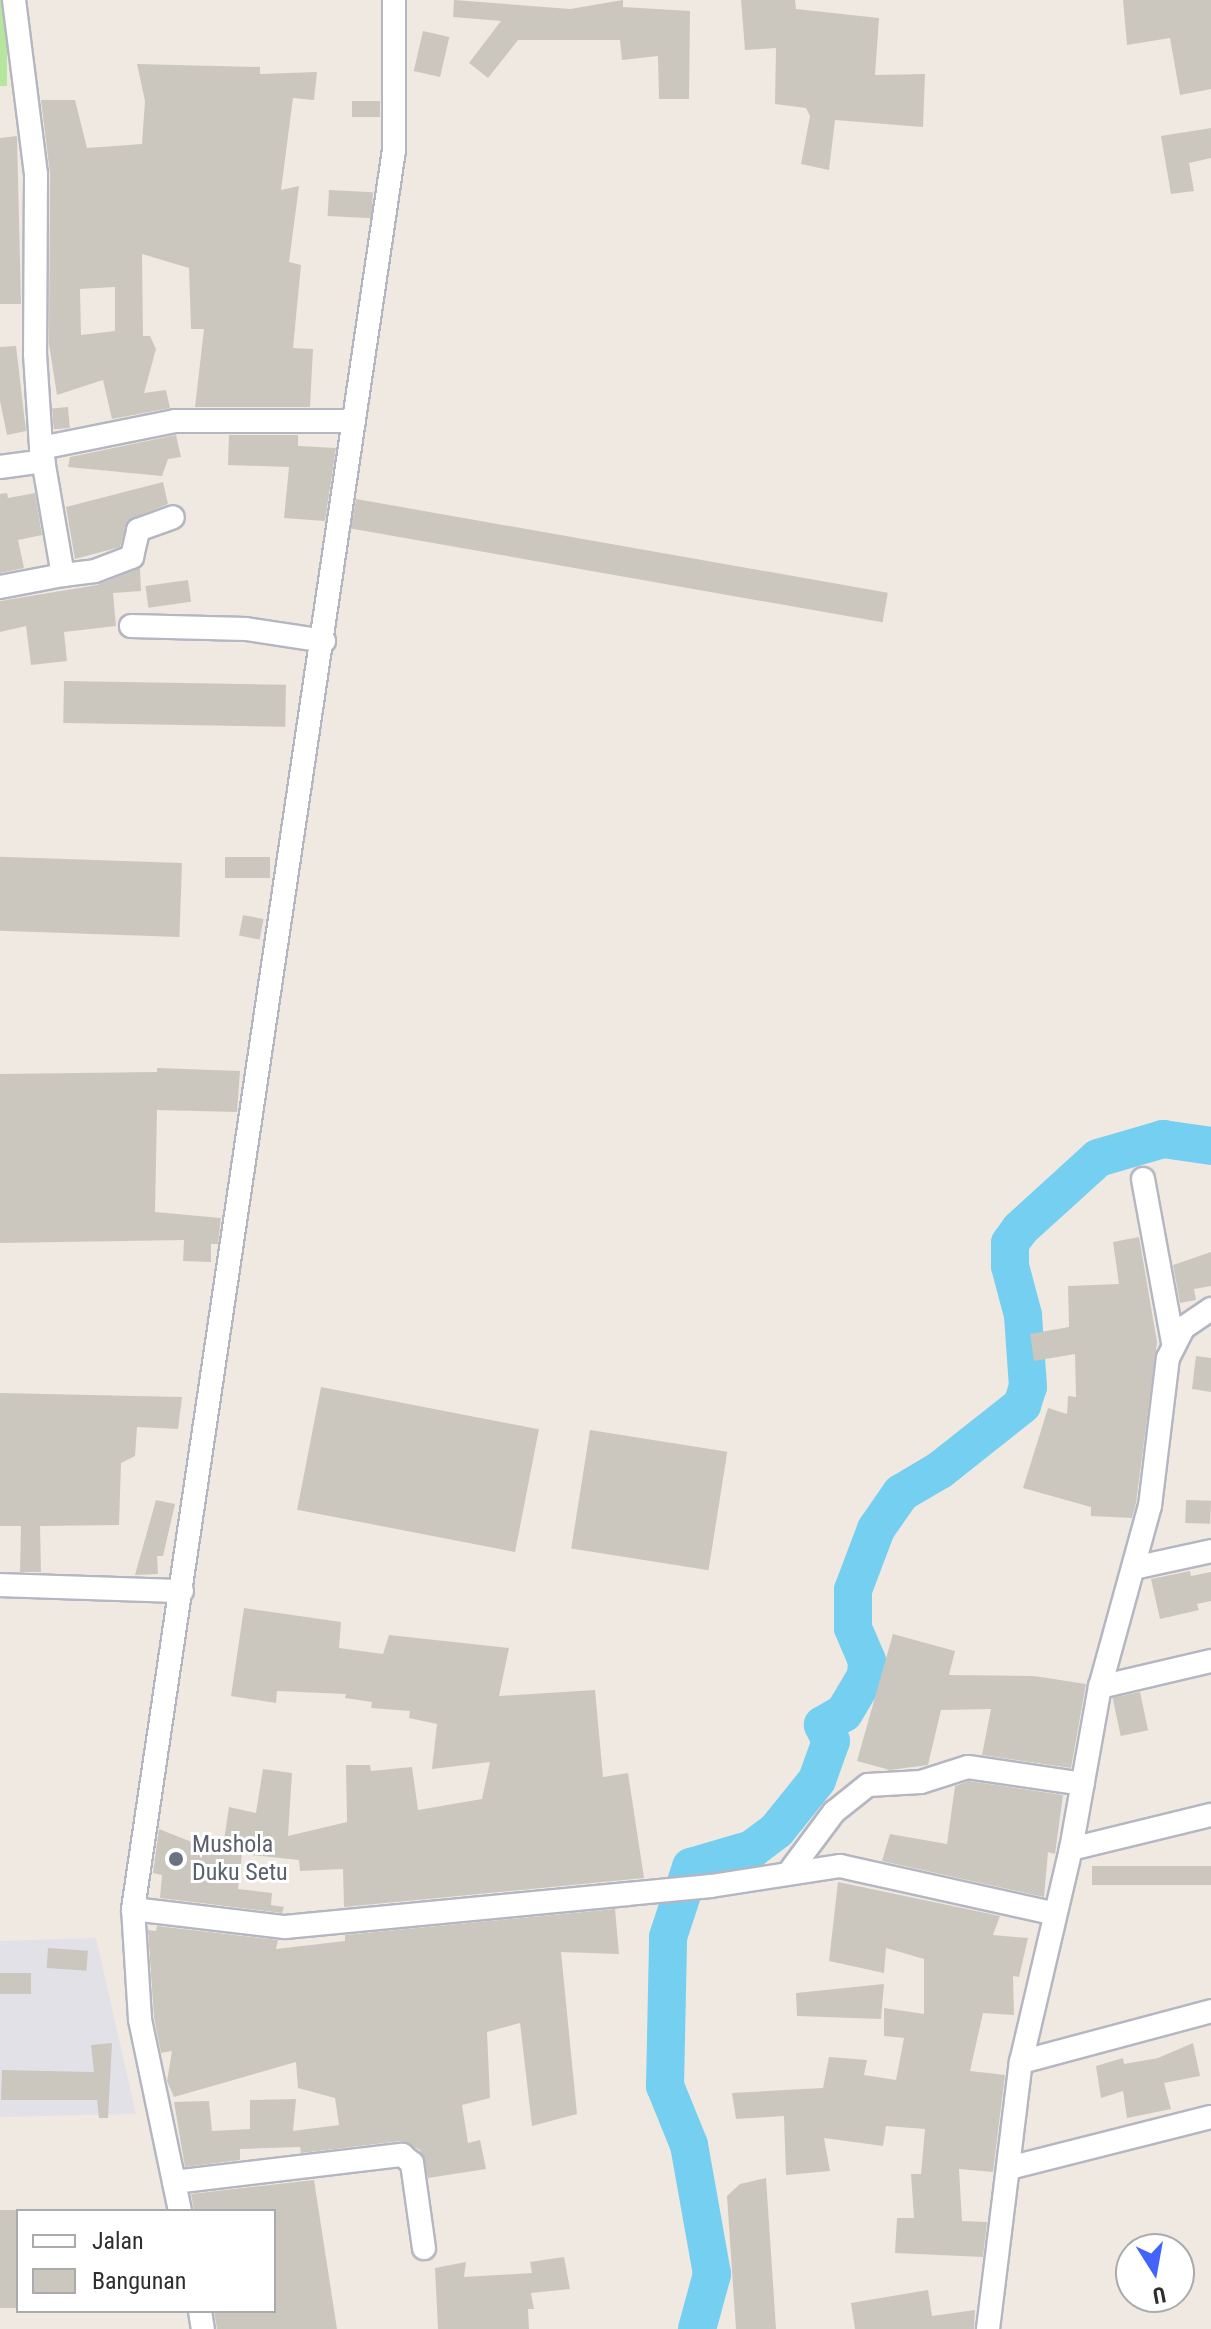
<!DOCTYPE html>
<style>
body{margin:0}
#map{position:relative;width:1211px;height:2329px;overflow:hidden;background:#efe9e1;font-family:"Roboto Condensed",sans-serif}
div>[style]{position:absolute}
.industrial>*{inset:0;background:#e3e1e8}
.green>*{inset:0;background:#b6e59e;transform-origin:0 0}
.river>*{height:38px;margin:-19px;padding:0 19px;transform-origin:19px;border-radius:19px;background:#75cff0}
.building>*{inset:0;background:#cbc7bf;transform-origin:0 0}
.roads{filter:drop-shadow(2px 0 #b4b7c1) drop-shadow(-2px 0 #b4b7c1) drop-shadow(0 2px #b4b7c1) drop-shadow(0 -2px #b4b7c1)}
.street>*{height:22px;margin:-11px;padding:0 11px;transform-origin:11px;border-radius:11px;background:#fff}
.dots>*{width:22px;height:22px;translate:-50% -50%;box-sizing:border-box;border:4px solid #fff;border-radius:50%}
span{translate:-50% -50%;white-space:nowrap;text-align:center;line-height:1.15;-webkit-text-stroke:6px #fff;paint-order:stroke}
.worship-label{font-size:24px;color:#5b616d}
.left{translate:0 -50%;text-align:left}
.legend{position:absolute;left:16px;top:2209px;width:260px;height:104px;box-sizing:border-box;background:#fff;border:2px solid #ababab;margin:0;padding:10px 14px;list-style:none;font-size:24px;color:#2e2e2e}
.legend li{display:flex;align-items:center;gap:16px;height:40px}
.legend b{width:40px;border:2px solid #ababab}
.north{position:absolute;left:1115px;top:2233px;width:80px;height:80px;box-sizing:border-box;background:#fff;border:2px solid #ababab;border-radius:50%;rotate:169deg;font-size:22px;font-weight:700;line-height:32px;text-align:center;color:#2e2e2e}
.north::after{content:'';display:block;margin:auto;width:28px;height:36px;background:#4264fb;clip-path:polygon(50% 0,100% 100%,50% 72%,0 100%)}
</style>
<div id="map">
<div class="industrial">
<div style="clip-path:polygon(96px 1938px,136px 2114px,0 2117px,0 1941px)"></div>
</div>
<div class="green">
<div style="left:0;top:0;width:7px;height:86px"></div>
</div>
<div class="river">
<div style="left:697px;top:2329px;width:57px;rotate:-74.7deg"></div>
<div style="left:712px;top:2274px;width:131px;rotate:-100.1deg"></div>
<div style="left:689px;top:2145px;width:64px;rotate:-112.1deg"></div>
<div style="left:665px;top:2086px;width:149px;rotate:-88.8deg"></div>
<div style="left:668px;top:1937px;width:74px;rotate:-71.8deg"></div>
<div style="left:691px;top:1867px;width:64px;rotate:-16.4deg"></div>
<div style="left:752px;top:1849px;width:31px;rotate:-37deg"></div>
<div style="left:777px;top:1830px;width:64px;rotate:-51.3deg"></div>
<div style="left:817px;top:1780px;width:41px;rotate:-70.3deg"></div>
<div style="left:831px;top:1741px;width:18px;rotate:-117deg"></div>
<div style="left:823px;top:1725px;width:24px;rotate:-30deg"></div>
<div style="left:844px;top:1713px;width:43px;rotate:-59.3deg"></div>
<div style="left:866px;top:1676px;width:15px;rotate:-86deg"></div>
<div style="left:867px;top:1661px;width:36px;rotate:-113deg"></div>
<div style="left:853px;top:1628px;width:38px;rotate:-90deg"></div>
<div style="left:853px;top:1590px;width:65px;rotate:-69.3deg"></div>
<div style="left:876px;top:1529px;width:44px;rotate:-55.2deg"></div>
<div style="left:901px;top:1493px;width:45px;rotate:-30.5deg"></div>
<div style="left:940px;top:1470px;width:105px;rotate:-38.4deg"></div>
<div style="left:1022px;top:1405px;width:19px;rotate:-72deg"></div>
<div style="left:1028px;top:1387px;width:72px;rotate:-94deg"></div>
<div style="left:1023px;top:1315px;width:51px;rotate:-104.9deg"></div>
<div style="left:1010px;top:1266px;width:23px;rotate:-90deg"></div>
<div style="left:1010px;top:1243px;width:17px;rotate:-54deg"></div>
<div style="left:1020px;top:1229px;width:105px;rotate:-42.3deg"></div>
<div style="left:1098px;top:1158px;width:68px;rotate:-16.3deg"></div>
<div style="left:1163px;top:1139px;width:49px;rotate:8.3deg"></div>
</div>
<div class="building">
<div style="clip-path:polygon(454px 0,570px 9px,623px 0,623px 7px,690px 11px,689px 99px,659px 99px,658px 56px,622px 60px,620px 40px,518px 40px,488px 78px,469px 63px,501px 21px,453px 17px)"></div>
<div style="clip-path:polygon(741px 0,795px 0,796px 9px,879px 18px,875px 75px,925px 74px,923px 127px,835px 120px,829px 170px,801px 164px,810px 116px,806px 108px,775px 104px,776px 48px,745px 50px)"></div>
<div style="clip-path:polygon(1123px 0,1211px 0,1211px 89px,1180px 95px,1170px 38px,1127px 45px)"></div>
<div style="left:423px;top:31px;width:27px;height:41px;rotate:13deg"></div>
<div style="clip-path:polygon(evenodd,137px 64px,260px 67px,260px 74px,317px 72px,314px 100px,293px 98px,281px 190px,299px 186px,289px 262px,301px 265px,293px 348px,313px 349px,310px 407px,195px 407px,204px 329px,191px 329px,189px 268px,142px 254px,143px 336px,150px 336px,156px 349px,144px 393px,166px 390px,170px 408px,112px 419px,103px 380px,57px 395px,49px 344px,50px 174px,41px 100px,75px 100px,87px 148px,142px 144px,145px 101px,137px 64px,115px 287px,115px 331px,81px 335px,80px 289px,115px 287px)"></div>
<div style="left:380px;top:101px;width:16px;height:28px;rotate:90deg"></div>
<div style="clip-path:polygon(1211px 128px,1211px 158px,1189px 163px,1194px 191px,1171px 194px,1161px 136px)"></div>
<div style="clip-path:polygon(17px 136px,21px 304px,0 304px,0 138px)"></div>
<div style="left:329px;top:190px;width:44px;height:26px;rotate:3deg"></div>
<div style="clip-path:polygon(16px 346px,26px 431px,7px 435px,0 401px,0 347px)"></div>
<div style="left:68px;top:407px;width:21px;height:16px;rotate:85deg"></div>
<div style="clip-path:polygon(176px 435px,181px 457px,168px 459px,162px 476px,68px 467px,70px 457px)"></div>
<div style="clip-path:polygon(229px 435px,298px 435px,298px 446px,336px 448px,325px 521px,284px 518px,289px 467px,228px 465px)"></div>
<div style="clip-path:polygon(163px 482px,168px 504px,128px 520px,120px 547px,75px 559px,66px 507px)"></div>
<div style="clip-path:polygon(7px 493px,8px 498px,35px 493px,42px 535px,18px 540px,24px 568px,0 573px,0 494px)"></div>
<div style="left:356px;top:499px;width:540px;height:30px;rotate:10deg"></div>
<div style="clip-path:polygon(140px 568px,141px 591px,113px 593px,116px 626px,64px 632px,67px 661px,31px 665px,26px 626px,0 632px,0 601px,97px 585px)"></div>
<div style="left:188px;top:580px;width:22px;height:43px;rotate:82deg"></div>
<div style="left:64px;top:681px;width:222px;height:42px;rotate:1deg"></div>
<div style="left:225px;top:857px;width:45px;height:21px"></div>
<div style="left:182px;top:863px;width:74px;height:182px;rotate:92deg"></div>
<div style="left:243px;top:915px;width:21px;height:21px;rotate:11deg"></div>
<div style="clip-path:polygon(157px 1068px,240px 1071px,237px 1112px,157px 1110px,155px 1212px,221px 1218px,218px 1244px,211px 1244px,211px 1262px,183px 1261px,184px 1240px,0 1243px,0 1074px,157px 1072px)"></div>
<div style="clip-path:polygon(1139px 1237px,1157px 1342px,1136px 1503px,1132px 1518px,1091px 1516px,1091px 1507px,1023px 1488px,1048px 1408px,1067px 1414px,1068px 1396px,1076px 1397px,1075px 1354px,1034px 1361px,1030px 1334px,1069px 1327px,1068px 1286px,1119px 1284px,1113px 1242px)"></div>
<div style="clip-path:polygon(1211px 1252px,1211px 1286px,1194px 1289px,1196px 1300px,1180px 1303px,1173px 1265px)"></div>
<div style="clip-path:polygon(1196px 1356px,1211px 1358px,1211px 1392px,1192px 1389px)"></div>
<div style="left:321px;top:1387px;width:222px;height:125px;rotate:11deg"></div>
<div style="clip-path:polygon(0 1393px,182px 1397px,178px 1429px,137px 1427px,135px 1456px,121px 1463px,119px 1525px,40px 1526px,41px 1572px,20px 1572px,21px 1526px,0 1526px)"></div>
<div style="left:590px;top:1430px;width:139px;height:120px;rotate:9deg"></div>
<div style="clip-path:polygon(156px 1500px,175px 1504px,163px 1556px,157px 1556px,158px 1574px,135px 1575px)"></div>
<div style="left:1186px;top:1500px;width:25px;height:23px;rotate:2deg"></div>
<div style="clip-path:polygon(1190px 1571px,1191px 1576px,1211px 1572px,1211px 1601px,1197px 1604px,1199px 1610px,1160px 1619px,1151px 1579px)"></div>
<div style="clip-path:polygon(244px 1608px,341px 1622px,339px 1648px,383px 1654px,389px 1635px,509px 1648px,499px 1696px,595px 1690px,603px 1777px,628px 1773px,644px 1878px,344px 1907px,343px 1869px,300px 1871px,299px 1860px,242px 1854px,238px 1889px,272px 1893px,271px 1905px,284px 1907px,282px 1913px,160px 1898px,162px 1875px,153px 1873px,159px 1829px,222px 1854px,229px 1807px,256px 1813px,263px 1769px,292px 1773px,288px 1836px,347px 1822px,346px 1765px,370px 1765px,371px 1771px,412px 1767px,418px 1810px,482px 1799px,490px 1762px,432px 1769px,437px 1724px,409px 1718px,410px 1711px,371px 1708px,372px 1702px,345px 1698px,346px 1694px,277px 1691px,276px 1703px,231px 1696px)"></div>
<div style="clip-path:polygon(893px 1634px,955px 1651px,949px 1675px,1034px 1676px,1086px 1684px,1071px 1768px,982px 1755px,991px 1709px,941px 1710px,928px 1765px,890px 1770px,857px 1761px)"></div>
<div style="left:1140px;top:1692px;width:39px;height:28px;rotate:78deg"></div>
<div style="clip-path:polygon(969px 1781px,1063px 1795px,1055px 1854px,1048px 1852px,1044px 1897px,882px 1861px,890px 1834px,947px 1844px,955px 1786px)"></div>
<div style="left:1211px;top:1866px;width:19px;height:119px;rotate:90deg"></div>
<div style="clip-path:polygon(838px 1882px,1000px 1916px,993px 1935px,1028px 1938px,1019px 1977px,1013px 1976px,1014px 2015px,983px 2013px,970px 2071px,1005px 2075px,993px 2172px,959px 2169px,962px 2221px,987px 2222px,983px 2257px,895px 2253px,897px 2218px,914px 2218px,911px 2174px,921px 2174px,925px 2129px,886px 2126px,883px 2146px,824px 2138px,830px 2171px,786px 2175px,784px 2116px,736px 2119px,732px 2093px,823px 2088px,829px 2057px,867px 2060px,864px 2075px,896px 2080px,904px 2038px,884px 2036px,884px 2008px,924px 2014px,924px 1959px,886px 1948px,884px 1973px,829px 1961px)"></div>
<div style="clip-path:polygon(615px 1909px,619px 1954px,561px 1952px,577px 2114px,532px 2126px,520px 2023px,487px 2032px,490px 2098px,462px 2105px,468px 2143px,480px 2140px,486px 2169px,428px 2178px,420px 2150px,401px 2141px,301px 2153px,300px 2147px,240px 2149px,240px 2160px,185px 2167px,174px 2102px,209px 2101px,212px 2131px,250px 2129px,250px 2100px,296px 2099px,293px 2131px,339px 2125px,335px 2098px,298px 2088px,296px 2062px,174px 2097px,167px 2081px,172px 2051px,161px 2053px,154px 2017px,148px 1930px,156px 1931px,157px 1926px,278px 1940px,276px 1949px,345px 1941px,345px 1935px)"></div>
<div style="left:48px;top:1948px;width:40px;height:20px;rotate:4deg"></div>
<div style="left:0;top:1973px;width:31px;height:21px"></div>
<div style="clip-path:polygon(884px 1984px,881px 2019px,797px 2016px,796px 1993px)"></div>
<div style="clip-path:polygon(112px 2043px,108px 2118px,99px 2118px,97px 2100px,1px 2100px,2px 2070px,94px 2072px,91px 2045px)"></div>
<div style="clip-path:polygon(1193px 2043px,1200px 2076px,1164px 2083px,1171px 2109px,1127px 2118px,1123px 2091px,1101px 2098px,1096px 2066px,1123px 2058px,1124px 2064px,1158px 2058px)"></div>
<div style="clip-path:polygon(766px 2178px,776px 2329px,736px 2329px,727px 2196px,740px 2184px)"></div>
<div style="clip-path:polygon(314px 2180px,337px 2329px,217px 2329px,214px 2311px,274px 2311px,274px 2211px,194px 2211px,191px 2194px)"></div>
<div style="left:0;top:2210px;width:18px;height:98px"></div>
<div style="clip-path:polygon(564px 2257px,570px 2289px,531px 2293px,534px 2309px,528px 2309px,529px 2329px,438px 2329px,435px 2268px,466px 2262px,464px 2277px,532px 2273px,530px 2262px)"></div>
<div style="clip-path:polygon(928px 2290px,932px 2316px,975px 2310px,974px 2329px,855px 2329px,851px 2303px)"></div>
</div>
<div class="roads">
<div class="street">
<div style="left:14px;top:0;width:175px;rotate:82.8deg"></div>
<div style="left:36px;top:174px;width:180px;rotate:90.3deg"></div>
<div style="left:35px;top:354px;width:94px;rotate:86.3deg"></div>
<div style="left:41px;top:448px;width:129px;rotate:80.2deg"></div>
<div style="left:63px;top:575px;width:32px;rotate:-7deg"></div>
<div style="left:95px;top:571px;width:40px;rotate:-21deg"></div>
<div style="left:132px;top:557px;width:28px;rotate:-77deg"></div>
<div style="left:138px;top:530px;width:37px;rotate:-20deg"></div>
<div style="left:41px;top:448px;width:137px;rotate:-11.4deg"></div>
<div style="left:175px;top:421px;width:179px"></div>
<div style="left:0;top:467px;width:44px;rotate:-7.8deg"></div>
<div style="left:0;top:587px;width:64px;rotate:-10.8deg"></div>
<div style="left:131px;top:626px;width:115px;rotate:1.5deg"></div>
<div style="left:246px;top:629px;width:79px;rotate:8.7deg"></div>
<div style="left:1143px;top:1179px;width:166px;rotate:79.6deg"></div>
<div style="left:1134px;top:1568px;width:79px;rotate:-12.4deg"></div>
<div style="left:0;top:1585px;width:182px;rotate:1.9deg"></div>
<div style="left:1100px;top:1687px;width:114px;rotate:-13.2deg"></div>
<div style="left:1071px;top:1849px;width:144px;rotate:-13.7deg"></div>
<div style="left:790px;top:1871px;width:74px;rotate:-53.3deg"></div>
<div style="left:834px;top:1812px;width:43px;rotate:-38.5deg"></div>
<div style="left:868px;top:1785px;width:53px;rotate:-3.2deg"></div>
<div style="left:921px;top:1782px;width:49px;rotate:-17.7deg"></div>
<div style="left:968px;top:1767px;width:116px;rotate:8.4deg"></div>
<div style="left:133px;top:1909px;width:153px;rotate:6.8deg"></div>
<div style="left:285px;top:1927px;width:428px;rotate:-5.5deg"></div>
<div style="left:711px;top:1886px;width:131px;rotate:-8.8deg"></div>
<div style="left:840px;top:1866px;width:217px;rotate:12.5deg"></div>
<div style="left:1021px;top:2062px;width:197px;rotate:-15deg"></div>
<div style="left:1009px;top:2168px;width:208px;rotate:-14.2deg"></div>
<div style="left:174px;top:2182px;width:230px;rotate:-6.8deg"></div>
<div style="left:402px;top:2155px;width:13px;rotate:39deg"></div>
<div style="left:412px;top:2163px;width:86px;rotate:82deg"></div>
<div style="left:180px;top:2211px;width:196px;rotate:-101.8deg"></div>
<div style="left:140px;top:2019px;width:110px;rotate:-93.6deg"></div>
<div style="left:133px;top:1909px;width:1777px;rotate:-81.56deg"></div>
<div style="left:394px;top:151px;width:151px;rotate:-90deg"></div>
<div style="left:200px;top:2311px;width:18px;rotate:81deg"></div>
<div style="left:988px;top:2329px;width:269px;rotate:-83deg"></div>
<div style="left:1021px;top:2062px;width:219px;rotate:-76.8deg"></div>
<div style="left:1071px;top:1849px;width:165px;rotate:-79.9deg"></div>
<div style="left:1100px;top:1687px;width:188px;rotate:-74.6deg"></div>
<div style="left:1150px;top:1506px;width:149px;rotate:-83.1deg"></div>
<div style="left:1168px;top:1358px;width:34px;rotate:-63deg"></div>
<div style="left:1183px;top:1328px;width:34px;rotate:-34deg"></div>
</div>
</div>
<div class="dots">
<div style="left:176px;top:1859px;background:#6b7280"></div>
</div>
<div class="worship-label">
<span class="left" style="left:192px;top:1859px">Mushola<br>Duku Setu</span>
</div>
<ul class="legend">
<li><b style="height:10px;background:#fff"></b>Jalan</li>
<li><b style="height:22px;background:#cbc7bf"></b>Bangunan</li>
</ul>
<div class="north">U</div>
</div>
